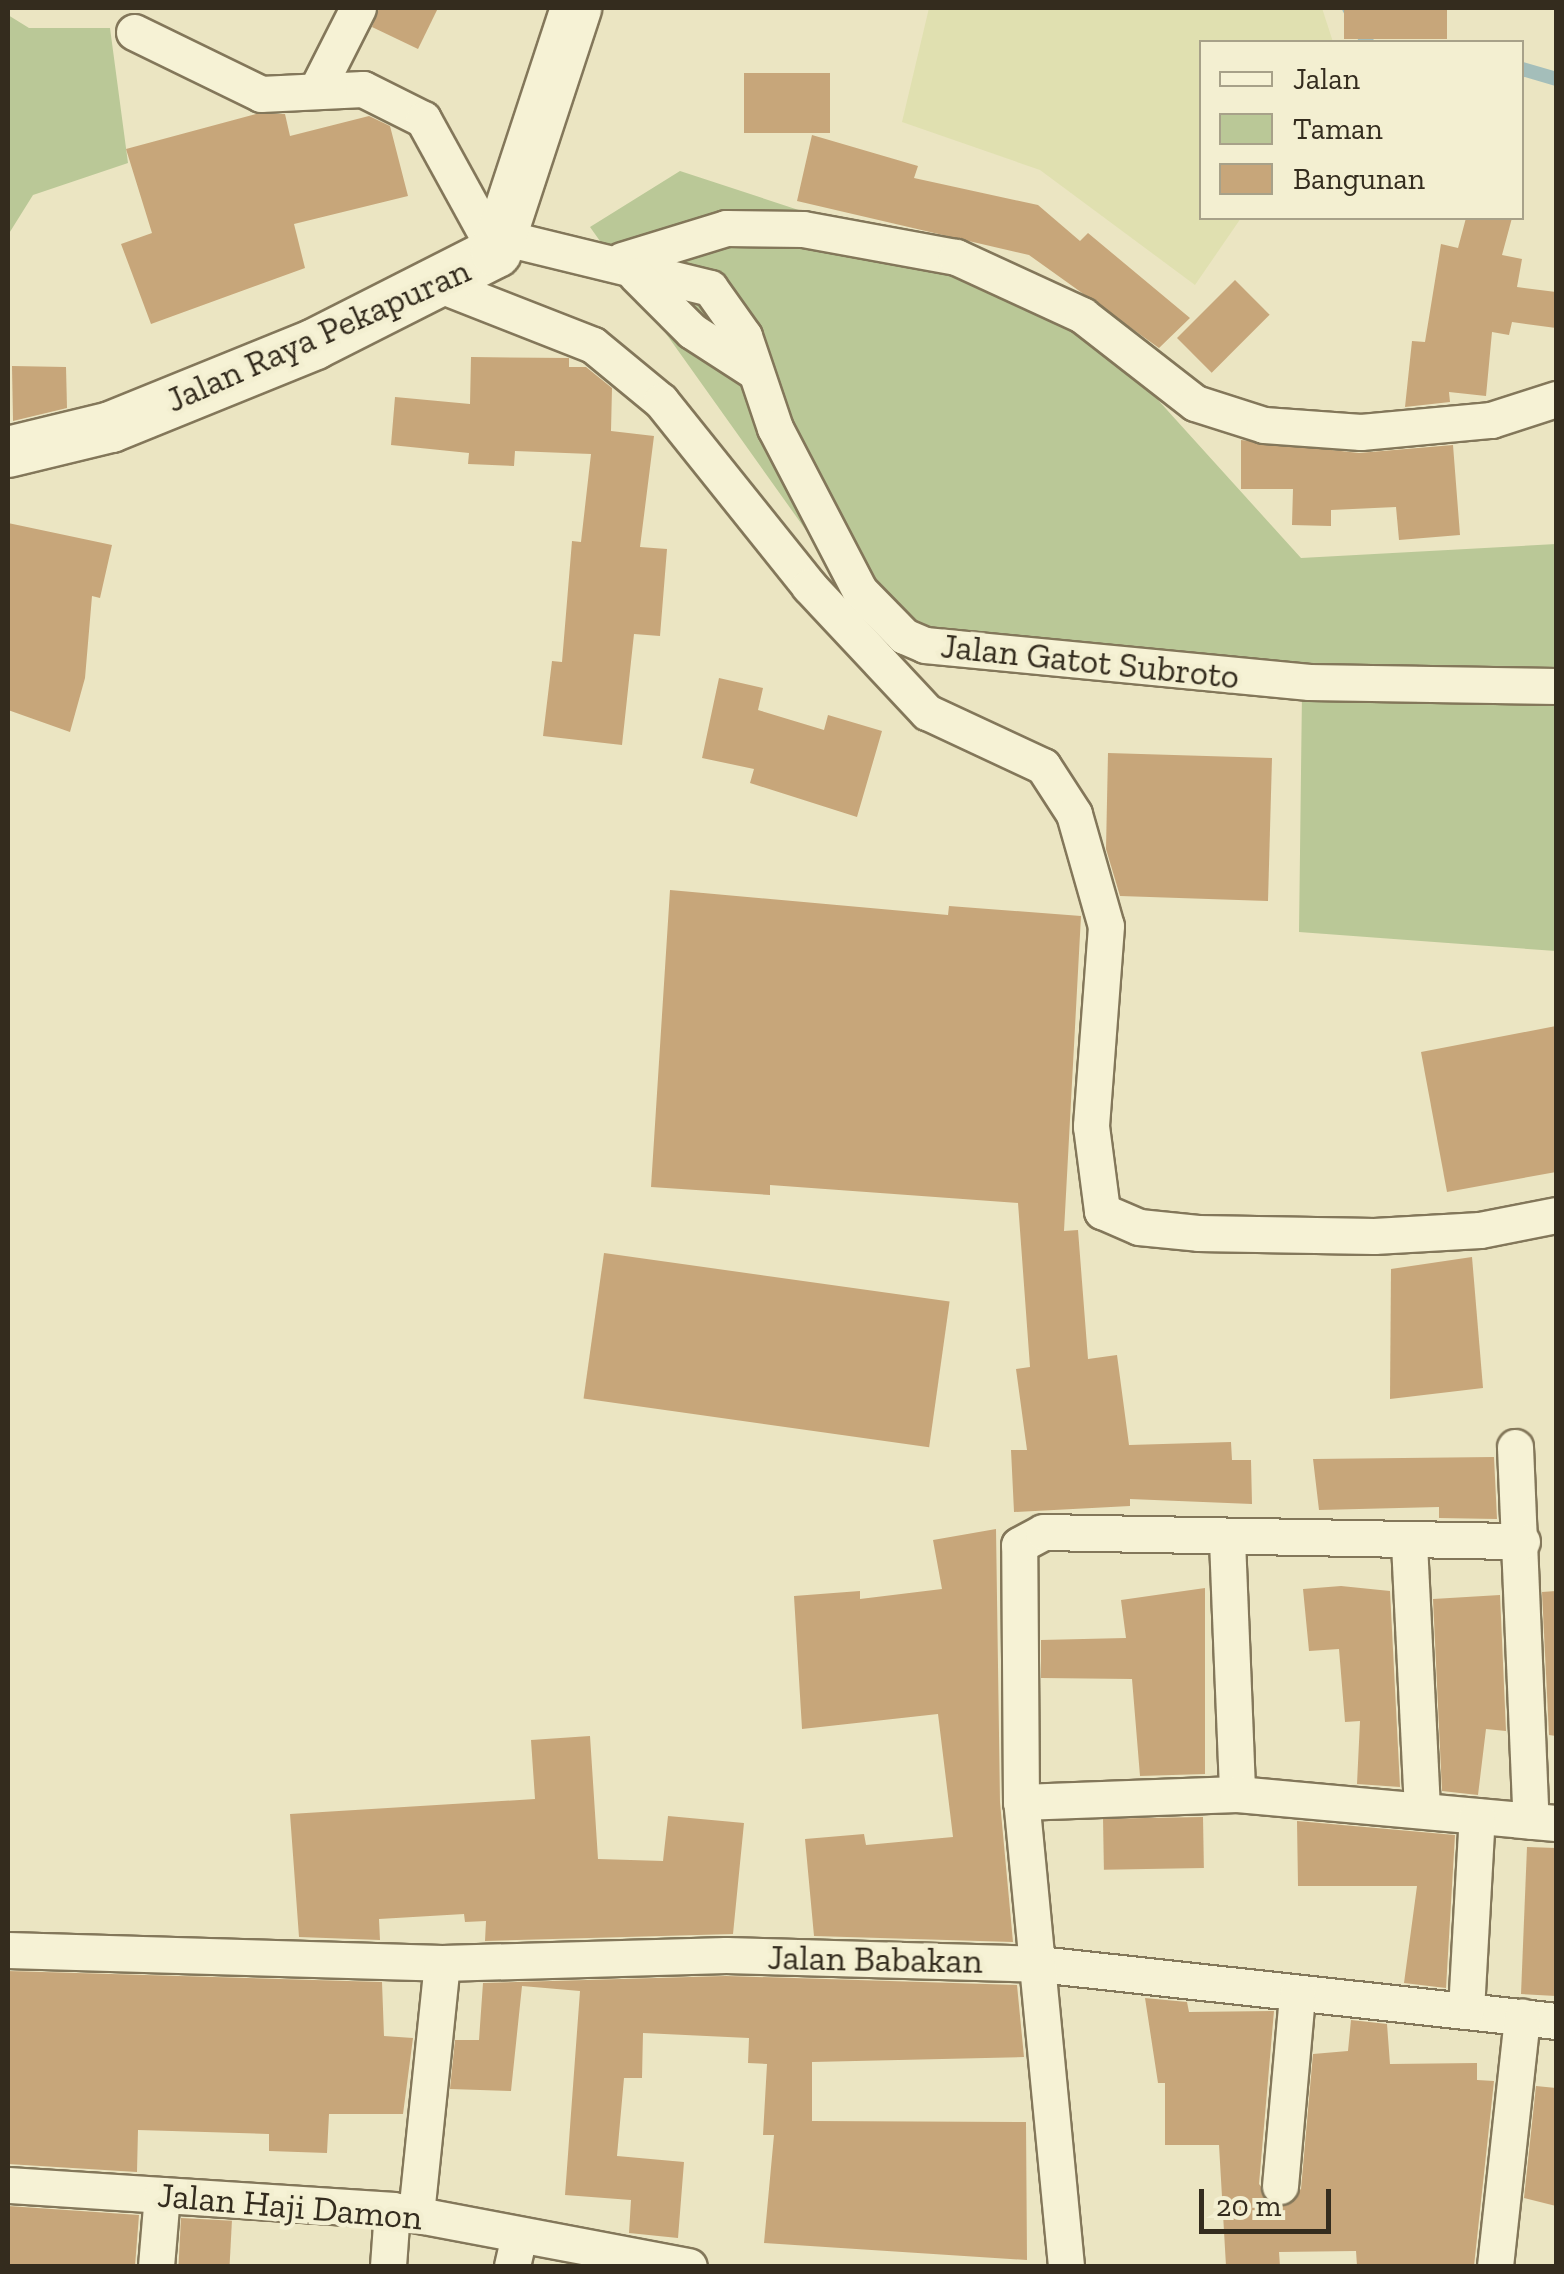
<!DOCTYPE html>
<style>
body{margin:0}
#map{position:relative;width:1564px;height:2274px;overflow:hidden;background:#ebe5c2;font-family:"Zilla Slab",serif}
div>[style]{position:absolute}
.farmland>*{inset:0;background:#e0e0b0}
.green>*{inset:0;background:#bac897}
.stream>*{height:14px;margin:-7px;padding:0 7px;transform-origin:7px;border-radius:7px;background:#a4beba}
.building>*{inset:0;background:#c7a67a;transform-origin:0 0}
.roads{filter:drop-shadow(2px 0 #83775a) drop-shadow(-2px 0 #83775a) drop-shadow(0 2px #83775a) drop-shadow(0 -2px #83775a)}
.minor>*{height:35px;margin:-17.5px;padding:0 17.5px;transform-origin:17.5px;border-radius:17.5px;background:#f6f2d5}
.secondary>*{height:50px;margin:-25px;padding:0 25px;transform-origin:25px;border-radius:25px;background:#f6f2d5}
span{translate:-50% -50%;white-space:nowrap;text-align:center;line-height:1.15;-webkit-text-stroke:9px #f3efd1;paint-order:stroke}
.street-label{font-size:35px;color:#342c1e}
.frame{position:absolute;inset:0;border:10px solid #342c1e;pointer-events:none}
.legend{position:absolute;left:1199px;top:40px;width:325px;height:180px;box-sizing:border-box;background:#f3efd1;border:2px solid #a7a189;margin:0;padding:12px 18px;list-style:none;font-size:30px;color:#342c1e}
.legend li{display:flex;align-items:center;gap:20px;height:50px}
.legend b{width:50px;border:2px solid #a7a189}
.scale{position:absolute;left:1199px;top:2189px;width:132px;height:45px;box-sizing:border-box;border:5px solid #342c1e;border-top:0;padding-left:12px;font-size:30px;line-height:35px;white-space:nowrap;color:#342c1e;-webkit-text-stroke:8px #f3efd1;paint-order:stroke}
</style>
<div id="map">
<div class="farmland">
<div style="clip-path:polygon(929px 8px,1322px 8px,1333px 42px,1202px 42px,1202px 218px,1241px 218px,1195px 285px,1040px 170px,902px 122px)"></div>
</div>
<div class="green">
<div style="clip-path:polygon(8px 15px,29px 28px,110px 28px,128px 163px,33px 195px,8px 235px)"></div>
<div style="clip-path:polygon(680px 171px,966px 265px,1101px 337px,1301px 558px,1556px 544px,1556px 951px,1299px 932px,1302px 692px,892px 651px,590px 227px)"></div>
</div>
<div class="stream">
<div style="left:1349px;top:8px;width:38px;rotate:62deg"></div>
<div style="left:1522px;top:69px;width:35px;rotate:16deg"></div>
</div>
<div class="building">
<div style="clip-path:polygon(379px 8px,438px 8px,418px 49px,372px 27px)"></div>
<div style="left:1344px;top:8px;width:103px;height:31px"></div>
<div style="left:744px;top:73px;width:86px;height:60px"></div>
<div style="clip-path:polygon(256px 114px,285px 114px,290px 136px,369px 116px,390px 126px,408px 196px,294px 224px,305px 268px,151px 324px,121px 244px,152px 233px,126px 149px)"></div>
<div style="clip-path:polygon(812px 135px,918px 166px,914px 178px,1038px 205px,1080px 241px,1088px 233px,1190px 318px,1159px 348px,1029px 255px,797px 201px)"></div>
<div style="clip-path:polygon(1466px 218px,1512px 218px,1502px 255px,1522px 259px,1517px 287px,1556px 292px,1556px 328px,1512px 322px,1509px 335px,1492px 332px,1486px 396px,1449px 392px,1450px 402px,1405px 407px,1412px 341px,1425px 342px,1441px 244px,1458px 248px)"></div>
<div style="left:1235px;top:280px;width:49px;height:82px;rotate:45deg"></div>
<div style="clip-path:polygon(471px 357px,569px 358px,569px 367px,586px 367px,612px 388px,611px 431px,654px 436px,640px 547px,667px 549px,660px 636px,634px 634px,622px 745px,543px 736px,552px 661px,562px 662px,572px 541px,581px 542px,591px 454px,515px 451px,514px 466px,468px 464px,469px 453px,391px 445px,395px 397px,470px 404px)"></div>
<div style="clip-path:polygon(12px 366px,66px 367px,67px 408px,13px 421px)"></div>
<div style="clip-path:polygon(1241px 440px,1359px 453px,1453px 445px,1460px 535px,1399px 540px,1396px 507px,1331px 510px,1331px 526px,1292px 525px,1293px 489px,1241px 489px)"></div>
<div style="clip-path:polygon(8px 523px,112px 545px,100px 598px,92px 596px,85px 678px,70px 732px,8px 710px)"></div>
<div style="clip-path:polygon(719px 678px,763px 688px,758px 710px,824px 730px,828px 715px,882px 731px,857px 817px,750px 783px,754px 769px,702px 758px)"></div>
<div style="clip-path:polygon(1108px 753px,1272px 758px,1268px 901px,1120px 896px,1106px 849px)"></div>
<div style="clip-path:polygon(670px 890px,948px 915px,949px 906px,1081px 916px,1064px 1231px,1078px 1230px,1088px 1359px,1117px 1355px,1129px 1445px,1231px 1442px,1232px 1460px,1251px 1460px,1252px 1504px,1130px 1499px,1130px 1506px,1014px 1512px,1011px 1450px,1027px 1450px,1016px 1369px,1030px 1367px,1018px 1203px,770px 1185px,770px 1195px,651px 1187px)"></div>
<div style="clip-path:polygon(1556px 1026px,1556px 1172px,1447px 1192px,1421px 1052px)"></div>
<div style="left:604px;top:1253px;width:349px;height:147px;rotate:8deg"></div>
<div style="clip-path:polygon(1472px 1257px,1483px 1388px,1390px 1399px,1391px 1269px)"></div>
<div style="clip-path:polygon(1494px 1457px,1497px 1519px,1439px 1518px,1439px 1507px,1319px 1510px,1313px 1459px)"></div>
<div style="clip-path:polygon(996px 1529px,1000px 1802px,1013px 1942px,814px 1936px,805px 1839px,864px 1834px,866px 1845px,953px 1837px,938px 1714px,802px 1729px,794px 1596px,860px 1591px,860px 1599px,942px 1589px,933px 1540px)"></div>
<div style="clip-path:polygon(1341px 1586px,1390px 1591px,1400px 1787px,1357px 1784px,1360px 1721px,1345px 1722px,1339px 1649px,1309px 1651px,1303px 1589px)"></div>
<div style="clip-path:polygon(1205px 1588px,1205px 1774px,1140px 1776px,1132px 1679px,1041px 1678px,1041px 1640px,1126px 1638px,1121px 1600px)"></div>
<div style="clip-path:polygon(1556px 1591px,1556px 1736px,1549px 1735px,1542px 1592px)"></div>
<div style="clip-path:polygon(1500px 1595px,1506px 1731px,1486px 1729px,1478px 1795px,1442px 1791px,1433px 1599px)"></div>
<div style="clip-path:polygon(590px 1736px,598px 1859px,663px 1861px,668px 1816px,744px 1823px,733px 1934px,485px 1941px,486px 1921px,465px 1922px,464px 1914px,379px 1919px,380px 1940px,299px 1937px,290px 1814px,535px 1799px,531px 1740px)"></div>
<div style="left:1203px;top:1817px;width:51px;height:100px;rotate:89deg"></div>
<div style="clip-path:polygon(1297px 1821px,1455px 1835px,1446px 1988px,1404px 1983px,1417px 1886px,1298px 1886px)"></div>
<div style="clip-path:polygon(1527px 1847px,1556px 1848px,1556px 1996px,1521px 1994px)"></div>
<div style="clip-path:polygon(8px 1971px,382px 1982px,384px 2036px,413px 2038px,403px 2114px,329px 2114px,327px 2153px,269px 2151px,269px 2134px,138px 2130px,137px 2172px,8px 2164px)"></div>
<div style="clip-path:polygon(726px 1976px,1017px 1985px,1024px 2057px,812px 2062px,812px 2121px,1026px 2122px,1027px 2260px,764px 2243px,774px 2135px,763px 2135px,767px 2064px,748px 2063px,749px 2038px,643px 2033px,642px 2078px,624px 2078px,617px 2156px,684px 2162px,678px 2238px,629px 2233px,631px 2200px,565px 2195px,580px 1991px,522px 1986px,511px 2091px,450px 2089px,455px 2040px,479px 2040px,483px 1983px)"></div>
<div style="clip-path:polygon(1145px 1998px,1187px 2002px,1189px 2012px,1274px 2011px,1259px 2184px,1277px 2207px,1301px 2189px,1313px 2054px,1348px 2051px,1351px 2020px,1387px 2024px,1390px 2064px,1477px 2063px,1477px 2080px,1494px 2081px,1474px 2266px,1357px 2266px,1356px 2251px,1279px 2252px,1280px 2266px,1226px 2266px,1219px 2145px,1165px 2145px,1165px 2083px,1158px 2083px)"></div>
<div style="clip-path:polygon(1536px 2086px,1556px 2088px,1556px 2206px,1524px 2198px)"></div>
<div style="clip-path:polygon(8px 2206px,139px 2215px,135px 2266px,8px 2266px)"></div>
<div style="left:181px;top:2218px;width:51px;height:48px;rotate:3deg"></div>
</div>
<div class="roads">
<div class="minor">
<div style="left:134px;top:32px;width:141px;rotate:26deg"></div>
<div style="left:261px;top:94px;width:102px;rotate:-2.8deg"></div>
<div style="left:363px;top:89px;width:67px;rotate:26.6deg"></div>
<div style="left:423px;top:119px;width:152px;rotate:61.2deg"></div>
<div style="left:317px;top:89px;width:91px;rotate:-63.2deg"></div>
<div style="left:501px;top:237px;width:215px;rotate:13.7deg"></div>
<div style="left:710px;top:288px;width:59px;rotate:54.7deg"></div>
<div style="left:744px;top:336px;width:97px;rotate:71.4deg"></div>
<div style="left:775px;top:428px;width:184px;rotate:62.5deg"></div>
<div style="left:860px;top:591px;width:63px;rotate:45.6deg"></div>
<div style="left:904px;top:636px;width:23px;rotate:23deg"></div>
<div style="left:925px;top:645px;width:386px;rotate:5.5deg"></div>
<div style="left:1309px;top:682px;width:247px;rotate:0.9deg"></div>
<div style="left:622px;top:260px;width:109px;rotate:-17.1deg"></div>
<div style="left:726px;top:228px;width:77px;rotate:0.7deg"></div>
<div style="left:803px;top:229px;width:156px;rotate:10.4deg"></div>
<div style="left:956px;top:257px;width:139px;rotate:24.7deg"></div>
<div style="left:1082px;top:315px;width:143px;rotate:37.9deg"></div>
<div style="left:1195px;top:403px;width:72px;rotate:17.7deg"></div>
<div style="left:1264px;top:425px;width:97px;rotate:4.1deg"></div>
<div style="left:1361px;top:432px;width:131px;rotate:-5.3deg"></div>
<div style="left:1491px;top:420px;width:68px;rotate:-17.9deg"></div>
<div style="left:636px;top:275px;width:79px;rotate:45deg"></div>
<div style="left:692px;top:331px;width:70px;rotate:32.8deg"></div>
<div style="left:440px;top:285px;width:164px;rotate:21.4deg"></div>
<div style="left:593px;top:345px;width:88px;rotate:39.5deg"></div>
<div style="left:661px;top:401px;width:237px;rotate:51.3deg"></div>
<div style="left:809px;top:586px;width:173px;rotate:46.9deg"></div>
<div style="left:927px;top:712px;width:128px;rotate:25deg"></div>
<div style="left:1043px;top:766px;width:57px;rotate:57.1deg"></div>
<div style="left:1074px;top:814px;width:116px;rotate:74.1deg"></div>
<div style="left:1106px;top:926px;width:201px;rotate:94.3deg"></div>
<div style="left:1091px;top:1126px;width:86px;rotate:82.6deg"></div>
<div style="left:1102px;top:1211px;width:40px;rotate:23.4deg"></div>
<div style="left:1139px;top:1227px;width:59px;rotate:5.8deg"></div>
<div style="left:1198px;top:1233px;width:176px;rotate:1deg"></div>
<div style="left:1374px;top:1236px;width:106px;rotate:-3.2deg"></div>
<div style="left:1480px;top:1230px;width:77px;rotate:-11.2deg"></div>
<div style="left:1515px;top:1447px;width:374px;rotate:87.6deg"></div>
<div style="left:1227px;top:1540px;width:254px;rotate:87.7deg"></div>
<div style="left:1409px;top:1543px;width:267px;rotate:87.2deg"></div>
<div style="left:1021px;top:1802px;width:216px;rotate:-2.1deg"></div>
<div style="left:1237px;top:1794px;width:320px;rotate:5.2deg"></div>
<div style="left:8px;top:1950px;width:434px;rotate:1.7deg"></div>
<div style="left:442px;top:1963px;width:284px;rotate:-1.6deg"></div>
<div style="left:726px;top:1955px;width:313px;rotate:1.6deg"></div>
<div style="left:1039px;top:1964px;width:520px;rotate:6.29deg"></div>
<div style="left:1466px;top:2010px;width:194px;rotate:-86.8deg"></div>
<div style="left:8px;top:2185px;width:385px;rotate:3.7deg"></div>
<div style="left:392px;top:2210px;width:302px;rotate:10.7deg"></div>
<div style="left:1280px;top:2186px;width:192px;rotate:-84.9deg"></div>
<div style="left:416px;top:2214px;width:252px;rotate:-84.1deg"></div>
<div style="left:156px;top:2266px;width:71px;rotate:-85.2deg"></div>
<div style="left:388px;top:2266px;width:56px;rotate:-85.9deg"></div>
<div style="left:512px;top:2266px;width:31px;rotate:-77deg"></div>
<div style="left:1066px;top:2266px;width:466px;rotate:-95.5deg"></div>
<div style="left:1021px;top:1802px;width:257px;rotate:-90.4deg"></div>
<div style="left:1019px;top:1545px;width:27px;rotate:-28deg"></div>
<div style="left:1043px;top:1532px;width:479px;rotate:1.1deg"></div>
<div style="left:1495px;top:2266px;width:251px;rotate:-83.8deg"></div>
</div>
<div class="secondary">
<div style="left:8px;top:452px;width:106px;rotate:-13.6deg"></div>
<div style="left:111px;top:427px;width:220px;rotate:-22.1deg"></div>
<div style="left:315px;top:344px;width:203px;rotate:-26.9deg"></div>
<div style="left:496px;top:252px;width:257px;rotate:-71.8deg"></div>
</div>
</div>
<div class="street-label">
<span style="left:318px;top:335px;rotate:-24deg">Jalan Raya Pekapuran</span>
<span style="left:1090px;top:661px;rotate:6deg">Jalan Gatot Subroto</span>
<span style="left:875px;top:1959px;rotate:1deg">Jalan Babakan</span>
<span style="left:290px;top:2206px;rotate:5deg">Jalan Haji Damon</span>
</div>
<div class="frame"></div>
<ul class="legend">
<li><b style="height:12px;background:#f6f2d5"></b>Jalan</li>
<li><b style="height:28px;background:#bac897"></b>Taman</li>
<li><b style="height:28px;background:#c7a67a"></b>Bangunan</li>
</ul>
<div class="scale">20 m</div>
</div>
